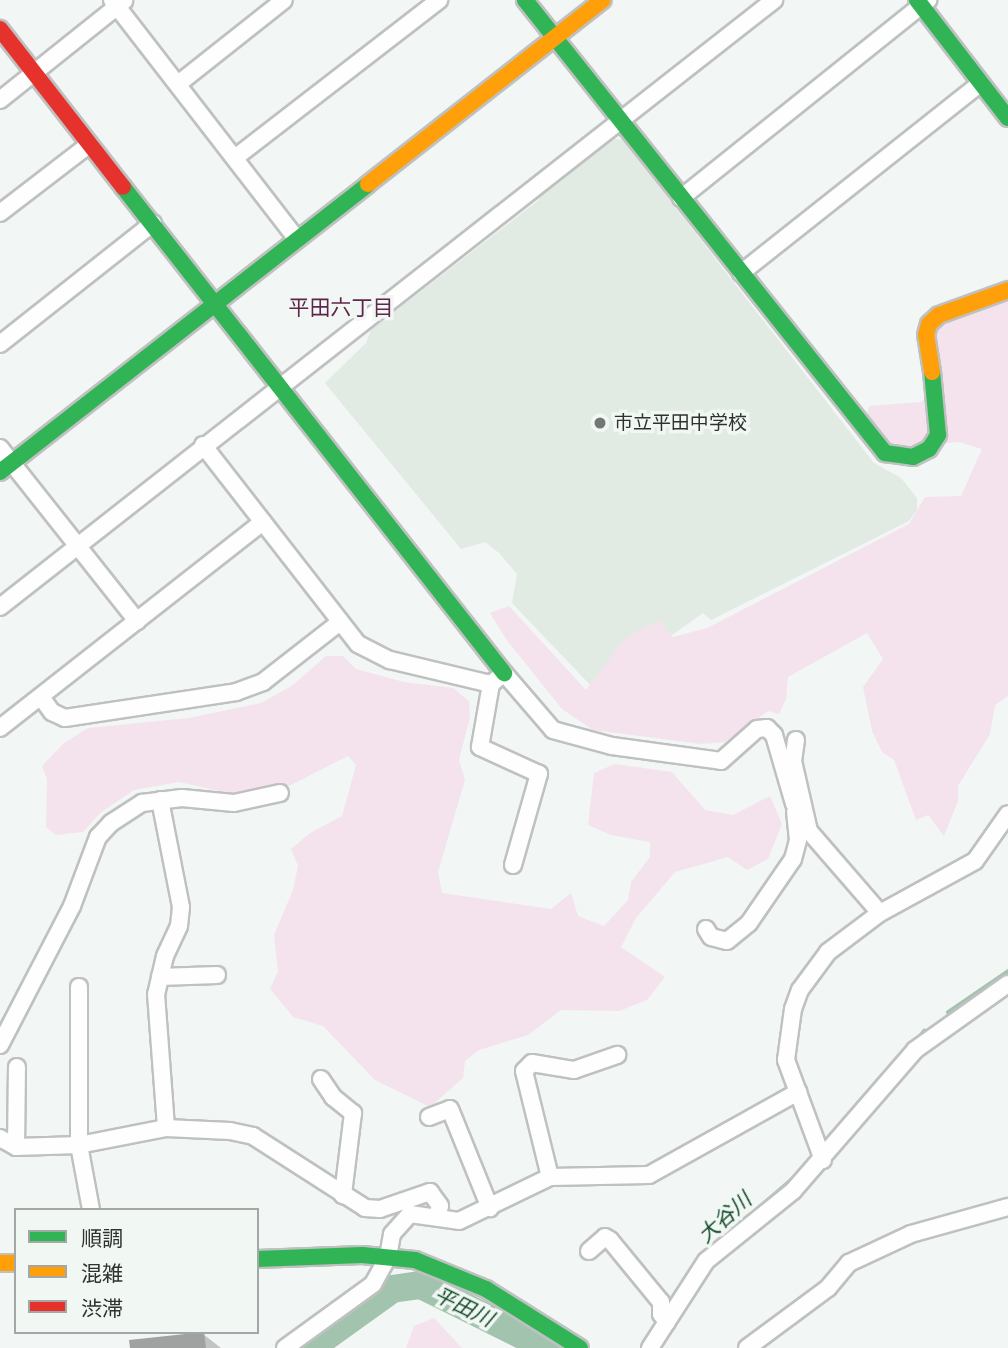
<!DOCTYPE html>
<meta charset="utf-8">
<style>
body{margin:0}
#map{position:relative;width:1008px;height:1348px;overflow:hidden;background:#f2f6f4;font-family:"Noto Sans","Noto Sans JP",sans-serif}
div>[style]{position:absolute}
.built>*{inset:0;background:#e2eae4}
.green>*{inset:0;background:#f4e3ed}
.shadow>*{inset:0;background:#0003}
.stream>*{height:4.5px;margin:-2.25px;padding:0 2.25px;transform-origin:2.25px;border-radius:2.25px;background:#a2c3ad}
.river>*{height:28px;margin:-14px;padding:0 14px;transform-origin:14px;border-radius:14px;background:#a2c3ad}
.building>*{inset:0;background:#a0a2a1}
.roads{filter:drop-shadow(2px 0 #bfc1c0) drop-shadow(-2px 0 #bfc1c0) drop-shadow(0 2px #bfc1c0) drop-shadow(0 -2px #bfc1c0)}
.street>*{height:16px;margin:-8px;padding:0 8px;transform-origin:8px;border-radius:8px;background:#fdfefd}
.fast>*{height:16px;margin:-8px;padding:0 8px;transform-origin:8px;border-radius:8px;background:#30b455}
.slow>*{height:16px;margin:-8px;padding:0 8px;transform-origin:8px;border-radius:8px;background:#ff9f0a}
.jam>*{height:16px;margin:-8px;padding:0 8px;transform-origin:8px;border-radius:8px;background:#e5322d}
.dots>*{width:19px;height:19px;translate:-50% -50%;box-sizing:border-box;border:4px solid #f1f7f3;border-radius:50%}
span{translate:-50% -50%;white-space:nowrap;text-align:center;line-height:1.15;-webkit-text-stroke:7px #f1f7f3;paint-order:stroke}
.poi-label{font-size:19px;color:#2f3230}
.left{translate:0 -50%;text-align:left}
.neighbourhood-label{font-size:21px;color:#60254d}
.water-label{font-size:21px;color:#144b2c;font-style:italic}
.legend{position:absolute;left:14px;top:1208px;width:245px;height:126px;box-sizing:border-box;background:#f1f7f3;border:2px solid #a3a8a5;margin:0;padding:9px 12px;list-style:none;font-size:21px;color:#2f3230}
.legend li{display:flex;align-items:center;gap:14px;height:35px}
.legend b{width:35px;border:2px solid #a3a8a5}
</style>
<div id="map">
<div class="built">
<div style="clip-path:polygon(608px 138px,623px 140px,874px 463px,901px 478px,917px 498px,917px 510px,909px 521px,711px 620px,703px 613px,595px 690px,512px 603px,517px 574px,499px 553px,485px 542px,461px 549px,325px 383px,366px 343px,371px 330px,539px 200px,536px 194px)"></div>
</div>
<div class="green">
<div style="clip-path:polygon(1008px 300px,1008px 696px,995px 705px,990px 734px,958px 786px,958px 801px,944px 836px,928px 815px,916px 820px,894px 760px,882px 752px,872px 731px,863px 687px,883px 659px,867px 633px,788px 677px,786px 699px,779px 714px,768px 711px,725px 742px,701px 744px,593px 730px,562px 709px,506px 639px,490px 613px,509px 606px,586px 690px,624px 640px,645px 627px,659px 621px,673px 637px,707px 628px,909px 524px,925px 497px,961px 496px,982px 449px,959px 442px,895px 447px,866px 419px,869px 406px,920px 402px,941px 390px,936px 330px,961px 314px)"></div>
<div style="clip-path:polygon(326px 656px,343px 656px,356px 669px,404px 682px,453px 688px,469px 701px,470px 717px,459px 760px,465px 780px,438px 872px,442px 893px,551px 909px,571px 893px,578px 916px,604px 926px,628px 900px,631px 882px,650px 857px,650px 842px,611px 835px,588px 825px,594px 773px,615px 764px,672px 772px,705px 810px,733px 815px,770px 796px,782px 824px,768px 859px,747px 870px,728px 857px,675px 872px,636px 918px,621px 947px,665px 977px,647px 1000px,619px 1011px,561px 1010px,528px 1035px,479px 1050px,465px 1061px,463px 1078px,430px 1107px,375px 1080px,323px 1026px,293px 1017px,270px 989px,278px 971px,274px 935px,293px 890px,298px 866px,291px 849px,310px 833px,342px 816px,356px 765px,348px 756px,291px 785px,229px 793px,179px 782px,134px 790px,100px 813px,83px 832px,56px 835px,46px 827px,47px 779px,42px 766px,64px 743px,88px 728px,189px 718px,261px 703px,293px 685px)"></div>
<div style="clip-path:polygon(434px 1318px,462px 1348px,406px 1348px,414px 1326px)"></div>
</div>
<div class="shadow">
<div style="clip-path:polygon(203px 1334px,221px 1348px,132px 1348px)"></div>
</div>
<div class="stream">
<div style="left:948px;top:1012px;width:73px;rotate:-34.3deg"></div>
<div style="left:916px;top:1041px;width:13px;rotate:-51deg"></div>
<div style="left:707px;top:1252px;width:120px;rotate:-40.6deg"></div>
</div>
<div class="river">
<div style="left:310px;top:1348px;width:101px;rotate:-35.7deg"></div>
<div style="left:392px;top:1289px;width:29px;rotate:-8deg"></div>
<div style="left:421px;top:1285px;width:142px;rotate:26.4deg"></div>
</div>
<div class="building">
<div style="clip-path:polygon(204px 1332px,206px 1348px,130px 1348px,129px 1340px)"></div>
</div>
<div class="roads">
<div class="street">
<div style="left:112px;top:0;width:302px;rotate:52.3deg"></div>
<div style="left:178px;top:84px;width:135px;rotate:-38.4deg"></div>
<div style="left:0;top:100px;width:159px;rotate:-38.6deg"></div>
<div style="left:236px;top:157px;width:257px;rotate:-37.7deg"></div>
<div style="left:681px;top:198px;width:317px;rotate:-38.7deg"></div>
<div style="left:0;top:213px;width:113px;rotate:-37.5deg"></div>
<div style="left:741px;top:273px;width:306px;rotate:-38.4deg"></div>
<div style="left:0;top:344px;width:195px;rotate:-38.3deg"></div>
<div style="left:203px;top:445px;width:252px;rotate:52.1deg"></div>
<div style="left:358px;top:644px;width:36px;rotate:27deg"></div>
<div style="left:390px;top:660px;width:104px;rotate:13.4deg"></div>
<div style="left:0;top:448px;width:221px;rotate:51.6deg"></div>
<div style="left:0;top:607px;width:984px;rotate:-38.1deg"></div>
<div style="left:41px;top:697px;width:19px;rotate:54deg"></div>
<div style="left:52px;top:712px;width:14px;rotate:25deg"></div>
<div style="left:65px;top:718px;width:173px;rotate:-8.6deg"></div>
<div style="left:236px;top:692px;width:29px;rotate:-20deg"></div>
<div style="left:263px;top:682px;width:98px;rotate:-37.9deg"></div>
<div style="left:0;top:728px;width:334px;rotate:-38.1deg"></div>
<div style="left:796px;top:740px;width:21px;rotate:98deg"></div>
<div style="left:793px;top:761px;width:72px;rotate:77.1deg"></div>
<div style="left:809px;top:831px;width:108px;rotate:49.1deg"></div>
<div style="left:160px;top:800px;width:109px;rotate:78.9deg"></div>
<div style="left:181px;top:907px;width:19px;rotate:96deg"></div>
<div style="left:179px;top:926px;width:33px;rotate:115deg"></div>
<div style="left:165px;top:956px;width:39px;rotate:103deg"></div>
<div style="left:156px;top:994px;width:134px;rotate:85.7deg"></div>
<div style="left:513px;top:865px;width:95px;rotate:-74.1deg"></div>
<div style="left:539px;top:774px;width:65px;rotate:-155.4deg"></div>
<div style="left:480px;top:747px;width:64px;rotate:-80.1deg"></div>
<div style="left:491px;top:684px;width:17px;rotate:-40deg"></div>
<div style="left:504px;top:673px;width:75px;rotate:49.3deg"></div>
<div style="left:553px;top:730px;width:61px;rotate:15.2deg"></div>
<div style="left:612px;top:746px;width:110px;rotate:7.8deg"></div>
<div style="left:721px;top:761px;width:48px;rotate:-41.6deg"></div>
<div style="left:757px;top:729px;width:10px;rotate:-6deg"></div>
<div style="left:767px;top:728px;width:10px;rotate:45deg"></div>
<div style="left:774px;top:735px;width:72px;rotate:73.8deg"></div>
<div style="left:706px;top:929px;width:9px;rotate:58deg"></div>
<div style="left:711px;top:937px;width:16px;rotate:14deg"></div>
<div style="left:727px;top:941px;width:28px;rotate:-39deg"></div>
<div style="left:749px;top:923px;width:78px;rotate:-55.5deg"></div>
<div style="left:793px;top:859px;width:20px;rotate:-75deg"></div>
<div style="left:798px;top:840px;width:28px;rotate:-96deg"></div>
<div style="left:160px;top:977px;width:57px;rotate:-2deg"></div>
<div style="left:79px;top:987px;width:158px;rotate:90deg"></div>
<div style="left:79px;top:1145px;width:89px;rotate:-11.1deg"></div>
<div style="left:166px;top:1128px;width:64px;rotate:2.7deg"></div>
<div style="left:230px;top:1131px;width:24px;rotate:12deg"></div>
<div style="left:253px;top:1136px;width:133px;rotate:32.7deg"></div>
<div style="left:365px;top:1208px;width:15px;rotate:4deg"></div>
<div style="left:380px;top:1209px;width:53px;rotate:-18.8deg"></div>
<div style="left:430px;top:1192px;width:17px;rotate:54deg"></div>
<div style="left:440px;top:1206px;width:11px;rotate:105deg"></div>
<div style="left:0;top:1045px;width:157px;rotate:-62.6deg"></div>
<div style="left:72px;top:906px;width:74px;rotate:-69.4deg"></div>
<div style="left:98px;top:837px;width:19px;rotate:-47deg"></div>
<div style="left:111px;top:823px;width:37px;rotate:-33deg"></div>
<div style="left:142px;top:803px;width:40px;rotate:-7.1deg"></div>
<div style="left:182px;top:798px;width:52px;rotate:5.5deg"></div>
<div style="left:234px;top:803px;width:47px;rotate:-12.3deg"></div>
<div style="left:321px;top:1079px;width:22px;rotate:56deg"></div>
<div style="left:333px;top:1097px;width:26px;rotate:39deg"></div>
<div style="left:353px;top:1113px;width:83px;rotate:97deg"></div>
<div style="left:429px;top:1117px;width:22px;rotate:-21deg"></div>
<div style="left:450px;top:1109px;width:107px;rotate:68deg"></div>
<div style="left:0;top:1138px;width:18px;rotate:29deg"></div>
<div style="left:16px;top:1147px;width:63px;rotate:-1.8deg"></div>
<div style="left:79px;top:1145px;width:66px;rotate:79.5deg"></div>
<div style="left:16px;top:1147px;width:80px;rotate:-89.3deg"></div>
<div style="left:823px;top:1160px;width:107px;rotate:-110.3deg"></div>
<div style="left:786px;top:1060px;width:51px;rotate:-82.2deg"></div>
<div style="left:793px;top:1009px;width:20px;rotate:-70deg"></div>
<div style="left:800px;top:990px;width:47px;rotate:-53.6deg"></div>
<div style="left:828px;top:952px;width:65px;rotate:-36.9deg"></div>
<div style="left:880px;top:913px;width:108px;rotate:-28.7deg"></div>
<div style="left:975px;top:861px;width:57px;rotate:-54.9deg"></div>
<div style="left:550px;top:1177px;width:109px;rotate:-103.8deg"></div>
<div style="left:524px;top:1071px;width:11px;rotate:-45deg"></div>
<div style="left:532px;top:1063px;width:43px;rotate:9.5deg"></div>
<div style="left:574px;top:1070px;width:46px;rotate:-19.2deg"></div>
<div style="left:589px;top:1251px;width:21px;rotate:-41deg"></div>
<div style="left:605px;top:1237px;width:6px;rotate:31deg"></div>
<div style="left:610px;top:1240px;width:80px;rotate:50.6deg"></div>
<div style="left:661px;top:1302px;width:12px;rotate:90deg"></div>
<div style="left:661px;top:1314px;width:10px;rotate:53deg"></div>
<div style="left:285px;top:1348px;width:109px;rotate:-36deg"></div>
<div style="left:373px;top:1284px;width:31px;rotate:-61deg"></div>
<div style="left:388px;top:1257px;width:23px;rotate:-80deg"></div>
<div style="left:392px;top:1234px;width:27px;rotate:-48deg"></div>
<div style="left:410px;top:1214px;width:49px;rotate:8.1deg"></div>
<div style="left:459px;top:1221px;width:101px;rotate:-25.8deg"></div>
<div style="left:550px;top:1177px;width:99px;rotate:-1.2deg"></div>
<div style="left:649px;top:1175px;width:171px;rotate:-29.1deg"></div>
<div style="left:650px;top:1348px;width:103px;rotate:-57.2deg"></div>
<div style="left:706px;top:1261px;width:112px;rotate:-38.8deg"></div>
<div style="left:793px;top:1191px;width:186px;rotate:-49.1deg"></div>
<div style="left:915px;top:1050px;width:114px;rotate:-35.4deg"></div>
<div style="left:747px;top:1348px;width:101px;rotate:-36.5deg"></div>
<div style="left:828px;top:1288px;width:33px;rotate:-50deg"></div>
<div style="left:849px;top:1263px;width:68px;rotate:-25.1deg"></div>
<div style="left:911px;top:1234px;width:101px;rotate:-15.6deg"></div>
</div>
<div class="fast">
<div style="left:525px;top:0;width:579px;rotate:51.53deg"></div>
<div style="left:885px;top:453px;width:28px;rotate:8deg"></div>
<div style="left:913px;top:457px;width:18px;rotate:-27deg"></div>
<div style="left:929px;top:449px;width:17px;rotate:-57deg"></div>
<div style="left:938px;top:435px;width:63px;rotate:-95.4deg"></div>
<div style="left:917px;top:0;width:149px;rotate:52.4deg"></div>
<div style="left:123px;top:187px;width:618px;rotate:51.91deg"></div>
<div style="left:0;top:472px;width:467px;rotate:-38deg"></div>
<div style="left:257px;top:1259px;width:105px;rotate:-2.2deg"></div>
<div style="left:362px;top:1255px;width:53px;rotate:5.4deg"></div>
<div style="left:415px;top:1260px;width:77px;rotate:22.2deg"></div>
<div style="left:486px;top:1289px;width:111px;rotate:32.1deg"></div>
</div>
<div class="slow">
<div style="left:368px;top:184px;width:298px;rotate:-38.1deg"></div>
<div style="left:932px;top:372px;width:37px;rotate:-99deg"></div>
<div style="left:926px;top:335px;width:11px;rotate:-75deg"></div>
<div style="left:929px;top:324px;width:13px;rotate:-42deg"></div>
<div style="left:939px;top:315px;width:73px;rotate:-19.9deg"></div>
<div style="left:0;top:1263px;width:16px"></div>
</div>
<div class="jam">
<div style="left:0;top:29px;width:200px;rotate:52.1deg"></div>
</div>
</div>
<div class="dots">
<div style="left:600px;top:423px;background:#737775"></div>
</div>
<div class="poi-label">
<span class="left" style="left:614px;top:423px">市立平田中学校</span>
</div>
<div class="neighbourhood-label">
<span style="left:341px;top:307px">平田六丁目</span>
</div>
<div class="water-label">
<span style="left:724px;top:1217px;rotate:-42deg">大谷川</span>
<span style="left:464px;top:1306px;rotate:26deg">平田川</span>
</div>
<ul class="legend">
<li><b style="height:9px;background:#30b455"></b>順調</li>
<li><b style="height:9px;background:#ff9f0a"></b>混雑</li>
<li><b style="height:9px;background:#e5322d"></b>渋滞</li>
</ul>
</div>
